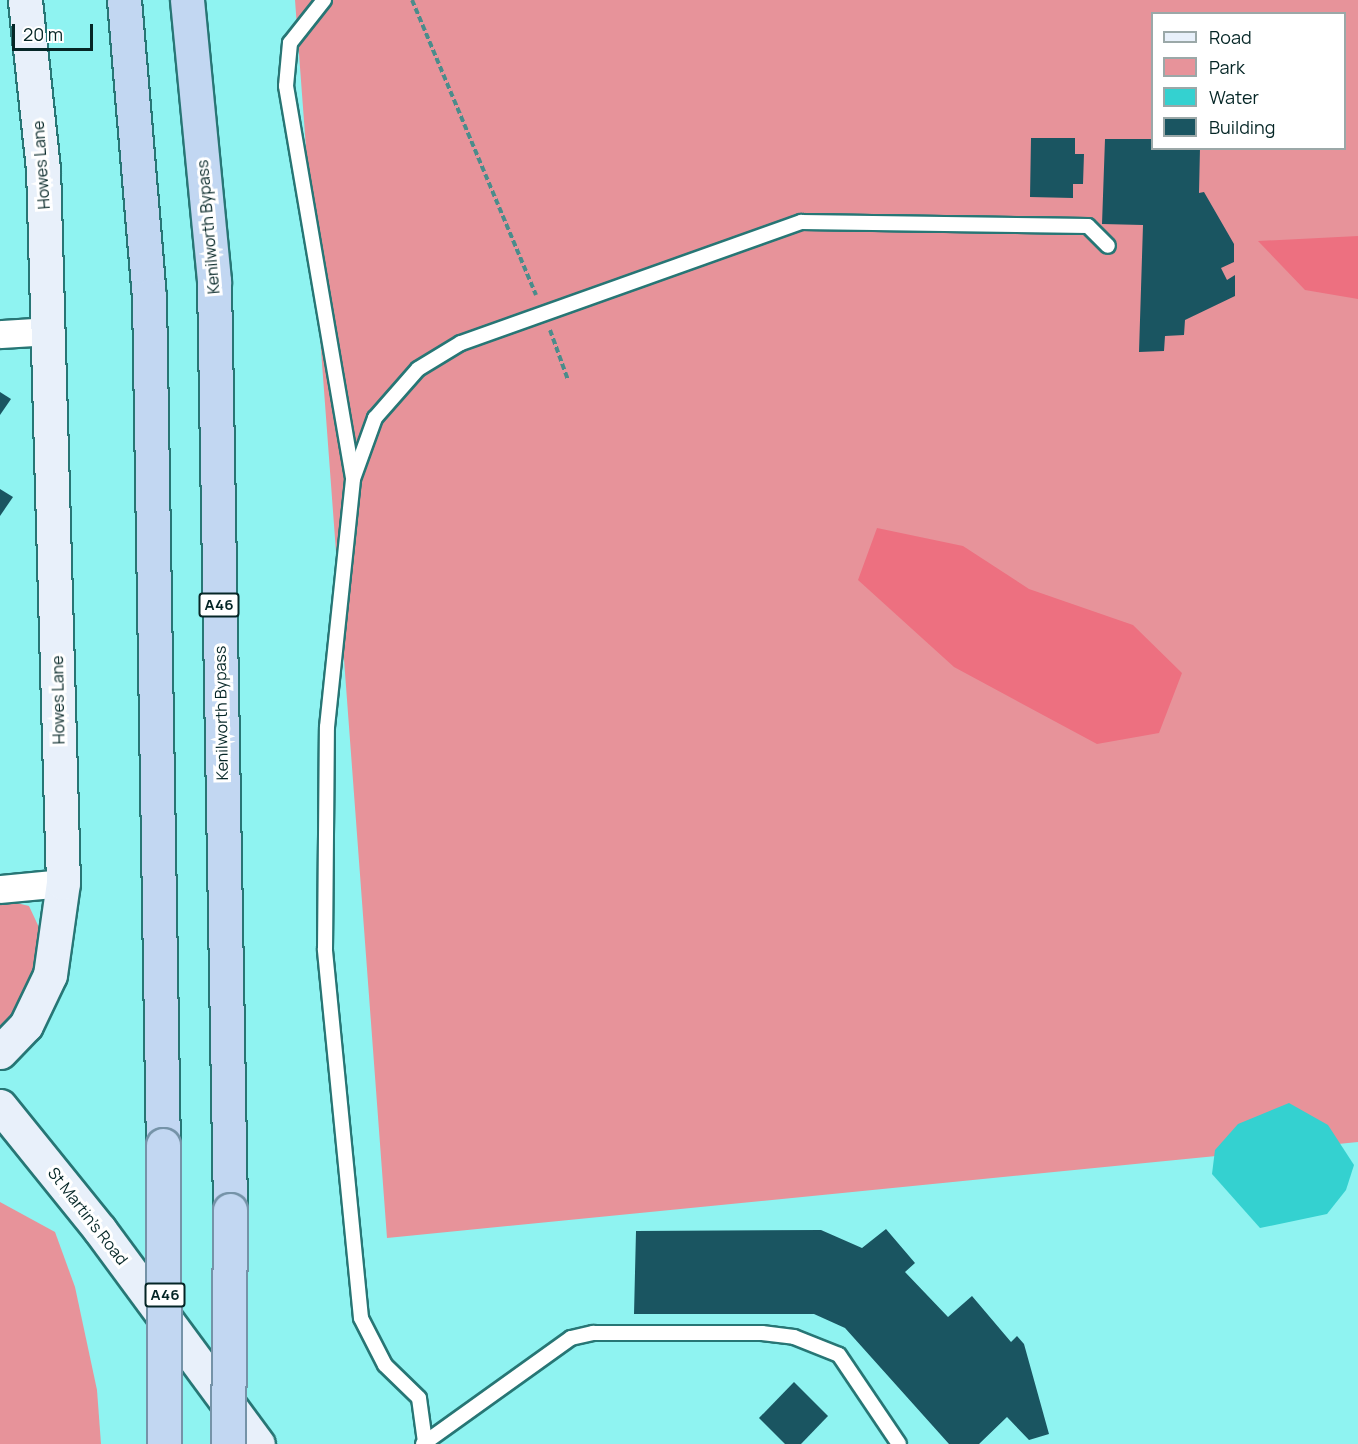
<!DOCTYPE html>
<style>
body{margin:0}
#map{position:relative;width:1358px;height:1444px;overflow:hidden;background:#8ff3f1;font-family:Manrope,sans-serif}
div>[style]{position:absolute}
.green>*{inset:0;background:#e7939a}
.forest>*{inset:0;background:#ed7080}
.water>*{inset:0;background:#34d1d0}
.building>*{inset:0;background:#1a5561}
.path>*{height:4px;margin-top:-2px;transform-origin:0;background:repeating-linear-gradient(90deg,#4a8c8b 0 6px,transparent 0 9px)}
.roads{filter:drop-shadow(2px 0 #277675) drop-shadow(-2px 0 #277675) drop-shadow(0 2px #277675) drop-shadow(0 -2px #277675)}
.service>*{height:14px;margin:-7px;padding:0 7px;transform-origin:7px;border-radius:7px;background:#fff}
.minor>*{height:27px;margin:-13.5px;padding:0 13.5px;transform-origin:13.5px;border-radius:13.5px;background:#fff}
.secondary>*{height:33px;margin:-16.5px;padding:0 16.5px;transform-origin:16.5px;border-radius:16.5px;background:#e8f0fa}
.trunk>*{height:33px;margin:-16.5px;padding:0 16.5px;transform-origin:16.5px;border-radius:16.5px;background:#c2d7f2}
.bridges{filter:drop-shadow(2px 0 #7593a8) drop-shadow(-2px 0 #7593a8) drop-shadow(0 2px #7593a8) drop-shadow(0 -2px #7593a8)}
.trunk-bridge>*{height:33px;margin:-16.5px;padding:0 16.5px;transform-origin:16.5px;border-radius:16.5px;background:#c2d7f2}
span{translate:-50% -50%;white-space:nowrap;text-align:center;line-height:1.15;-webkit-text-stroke:6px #fff;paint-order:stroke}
.shield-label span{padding:2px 4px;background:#fff;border:2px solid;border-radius:4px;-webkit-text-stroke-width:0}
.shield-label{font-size:15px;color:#052626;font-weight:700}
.street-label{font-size:16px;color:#052626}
.legend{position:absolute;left:1151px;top:12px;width:195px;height:138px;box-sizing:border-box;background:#fff;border:2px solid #9ba8a8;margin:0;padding:8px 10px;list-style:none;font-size:18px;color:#052626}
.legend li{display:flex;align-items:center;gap:12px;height:30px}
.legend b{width:30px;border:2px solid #9ba8a8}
.scale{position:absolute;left:12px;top:24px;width:81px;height:27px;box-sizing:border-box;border:3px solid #052626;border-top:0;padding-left:8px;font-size:18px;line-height:21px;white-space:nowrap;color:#052626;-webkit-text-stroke:4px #fff;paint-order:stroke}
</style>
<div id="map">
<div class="green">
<div style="clip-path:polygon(evenodd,295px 0,1358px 0,1358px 1142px,387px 1238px,295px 0,1152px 14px,1344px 14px,1344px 148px,1152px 148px,1152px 14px)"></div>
<div style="clip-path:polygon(0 899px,29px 906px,43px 936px,23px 1001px,0 1027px)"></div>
<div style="clip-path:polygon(0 1202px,55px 1232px,75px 1287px,97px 1390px,101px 1444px,0 1444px)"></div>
</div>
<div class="forest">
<div style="clip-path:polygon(1358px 236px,1358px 299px,1305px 290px,1258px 241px)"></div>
<div style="clip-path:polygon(877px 528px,963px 546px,1029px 589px,1133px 625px,1182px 673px,1159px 733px,1097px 744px,954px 667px,858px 580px)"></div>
</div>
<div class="water">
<div style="clip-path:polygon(1289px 1103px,1328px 1125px,1354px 1165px,1346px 1190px,1327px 1214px,1260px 1228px,1212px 1174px,1215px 1150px,1238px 1124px)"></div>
</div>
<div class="building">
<div style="clip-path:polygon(1031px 138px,1075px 138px,1075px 154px,1084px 154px,1083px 184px,1073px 184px,1073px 198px,1030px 197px)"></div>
<div style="clip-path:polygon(1105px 139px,1152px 139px,1152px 148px,1200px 148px,1199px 193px,1204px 192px,1234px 244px,1234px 262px,1221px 268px,1227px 280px,1235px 275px,1235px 296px,1185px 320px,1184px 335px,1165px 336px,1164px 351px,1139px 352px,1143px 225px,1102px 224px)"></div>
<div style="clip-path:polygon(0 392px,11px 399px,0 415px)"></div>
<div style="clip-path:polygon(0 489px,13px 497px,0 516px)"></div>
<div style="clip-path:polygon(886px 1229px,915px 1263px,905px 1272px,948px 1317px,972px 1296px,1011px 1342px,1017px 1336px,1024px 1344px,1049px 1434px,1029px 1440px,1007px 1417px,979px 1444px,949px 1444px,845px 1328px,814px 1314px,634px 1314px,636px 1231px,821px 1230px,862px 1248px)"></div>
<div style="clip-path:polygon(794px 1382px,828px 1416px,801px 1444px,785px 1444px,759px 1418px)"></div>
</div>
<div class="path">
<div style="left:412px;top:0;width:320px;rotate:67.2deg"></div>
<div style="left:550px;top:330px;width:53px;rotate:70.2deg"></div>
</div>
<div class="roads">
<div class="service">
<div style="left:324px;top:0;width:55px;rotate:128.3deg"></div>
<div style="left:290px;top:43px;width:43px;rotate:95.3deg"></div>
<div style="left:286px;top:86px;width:397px;rotate:80.3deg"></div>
<div style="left:425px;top:1442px;width:44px;rotate:-97.8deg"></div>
<div style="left:419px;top:1398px;width:47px;rotate:-135.9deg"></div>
<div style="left:385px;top:1365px;width:53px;rotate:-117.1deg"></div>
<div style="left:361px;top:1318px;width:371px;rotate:-95.6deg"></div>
<div style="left:325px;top:949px;width:222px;rotate:-89.5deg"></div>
<div style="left:327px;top:727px;width:249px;rotate:-84deg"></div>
<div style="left:353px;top:479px;width:65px;rotate:-70.2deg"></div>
<div style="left:375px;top:418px;width:65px;rotate:-48.7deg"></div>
<div style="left:418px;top:369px;width:50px;rotate:-31.2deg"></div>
<div style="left:461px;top:343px;width:361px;rotate:-19.6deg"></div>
<div style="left:801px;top:222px;width:287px;rotate:0.8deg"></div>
<div style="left:1088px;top:226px;width:28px;rotate:45deg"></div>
<div style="left:423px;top:1444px;width:182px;rotate:-35.6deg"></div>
<div style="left:571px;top:1338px;width:23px;rotate:-13deg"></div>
<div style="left:593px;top:1333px;width:169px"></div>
<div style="left:762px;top:1333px;width:32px;rotate:7deg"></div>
<div style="left:794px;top:1337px;width:48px;rotate:21.8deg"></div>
<div style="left:839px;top:1355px;width:107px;rotate:56deg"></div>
</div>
<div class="minor">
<div style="left:0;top:334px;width:49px;rotate:-3.5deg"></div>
<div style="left:0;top:889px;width:63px;rotate:-5.4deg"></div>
</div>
<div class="secondary">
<div style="left:0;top:1052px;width:37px;rotate:-46deg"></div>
<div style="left:26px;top:1025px;width:55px;rotate:-64.4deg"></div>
<div style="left:50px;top:975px;width:93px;rotate:-82deg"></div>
<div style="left:63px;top:883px;width:714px;rotate:-91.6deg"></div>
<div style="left:43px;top:169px;width:170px;rotate:-96.1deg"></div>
<div style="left:0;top:1106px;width:159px;rotate:51.1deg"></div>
<div style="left:100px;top:1230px;width:266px;rotate:53.6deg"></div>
</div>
<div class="trunk">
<div style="left:124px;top:0;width:297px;rotate:85.2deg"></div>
<div style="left:149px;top:296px;width:849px;rotate:89.06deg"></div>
<div style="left:187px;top:0;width:282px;rotate:84.5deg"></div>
<div style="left:214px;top:281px;width:929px;rotate:89.01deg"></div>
</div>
</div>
<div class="bridges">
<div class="trunk-bridge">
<div style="left:163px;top:1145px;width:299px;rotate:89.8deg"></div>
<div style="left:228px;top:1444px;width:234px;rotate:-89.5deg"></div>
</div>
</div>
<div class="shield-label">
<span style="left:219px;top:605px">A46</span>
<span style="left:165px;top:1295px">A46</span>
</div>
<div class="street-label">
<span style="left:41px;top:165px;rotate:-94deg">Howes Lane</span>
<span style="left:208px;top:227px;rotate:-95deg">Kenilworth Bypass</span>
<span style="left:58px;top:700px;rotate:-91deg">Howes Lane</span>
<span style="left:221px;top:713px;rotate:-91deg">Kenilworth Bypass</span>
<span style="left:88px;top:1216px;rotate:52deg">St Martin's Road</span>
</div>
<ul class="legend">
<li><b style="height:8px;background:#e8f0fa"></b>Road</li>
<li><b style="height:16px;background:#e7939a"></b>Park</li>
<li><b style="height:16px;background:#34d1d0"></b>Water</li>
<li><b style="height:16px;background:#1a5561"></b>Building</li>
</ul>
<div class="scale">20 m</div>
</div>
